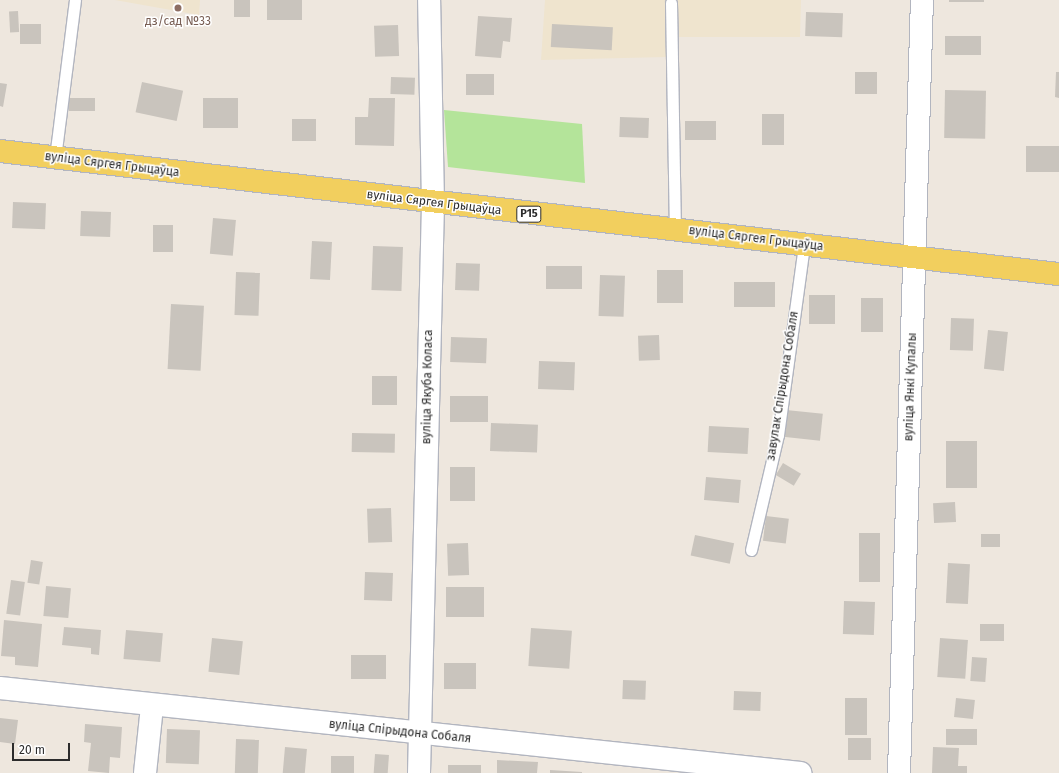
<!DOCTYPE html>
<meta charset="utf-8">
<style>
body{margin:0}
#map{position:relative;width:1059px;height:773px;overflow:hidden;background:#eee7de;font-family:"Fira Sans",sans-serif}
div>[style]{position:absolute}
.education>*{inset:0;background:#efe4ce}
.green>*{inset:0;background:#b4e49a}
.building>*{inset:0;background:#c9c4bd;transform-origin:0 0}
.roads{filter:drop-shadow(1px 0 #b2b5bf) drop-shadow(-1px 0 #b2b5bf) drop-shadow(0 1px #b2b5bf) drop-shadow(0 -1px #b2b5bf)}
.service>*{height:11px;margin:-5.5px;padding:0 5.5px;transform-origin:5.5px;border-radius:5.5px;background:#fff}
.minor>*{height:22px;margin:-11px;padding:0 11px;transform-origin:11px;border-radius:11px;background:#fff}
.primary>*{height:22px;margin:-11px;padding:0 11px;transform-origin:11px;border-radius:11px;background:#f2cf5e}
.dots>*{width:11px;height:11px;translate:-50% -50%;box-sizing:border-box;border:2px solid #fff;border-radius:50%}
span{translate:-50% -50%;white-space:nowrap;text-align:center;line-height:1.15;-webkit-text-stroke:3px #fff;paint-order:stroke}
.shield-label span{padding:1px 3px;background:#fff;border:1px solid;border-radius:3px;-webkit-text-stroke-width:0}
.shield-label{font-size:11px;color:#2c2c2c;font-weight:700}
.education-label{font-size:12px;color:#785e54}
.street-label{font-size:12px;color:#2c2c2c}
.scale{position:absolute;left:12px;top:743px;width:58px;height:18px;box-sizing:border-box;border:2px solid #2c2c2c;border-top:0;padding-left:5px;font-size:12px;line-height:14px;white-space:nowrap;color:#2c2c2c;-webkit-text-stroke:3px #fff;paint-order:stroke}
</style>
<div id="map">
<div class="education">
<div style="clip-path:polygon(115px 0,200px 0,199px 15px)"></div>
<div style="clip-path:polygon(545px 0,801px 0,800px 37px,666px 37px,666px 57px,541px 60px)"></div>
</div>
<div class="green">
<div style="clip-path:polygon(444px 110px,582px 124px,585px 183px,448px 167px)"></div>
</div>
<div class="building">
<div style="left:234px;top:0;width:16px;height:17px"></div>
<div style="left:267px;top:0;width:35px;height:20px"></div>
<div style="left:949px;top:0;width:35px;height:2px"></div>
<div style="left:18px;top:11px;width:21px;height:9px;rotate:87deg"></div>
<div style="left:806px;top:12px;width:37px;height:24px;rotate:2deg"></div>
<div style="clip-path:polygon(478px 16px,512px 18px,510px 42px,503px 41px,501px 58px,475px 56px)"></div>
<div style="left:20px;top:24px;width:21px;height:20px"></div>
<div style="left:552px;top:24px;width:61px;height:23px;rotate:3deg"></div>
<div style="left:398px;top:25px;width:31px;height:24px;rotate:88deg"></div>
<div style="left:945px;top:36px;width:36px;height:19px"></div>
<div style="left:855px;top:72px;width:22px;height:22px"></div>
<div style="clip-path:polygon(1056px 72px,1059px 72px,1059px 98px,1055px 97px)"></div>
<div style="left:466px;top:74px;width:28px;height:21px"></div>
<div style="left:391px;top:77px;width:24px;height:17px;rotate:2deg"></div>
<div style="left:142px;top:82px;width:42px;height:31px;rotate:12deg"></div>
<div style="clip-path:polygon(0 83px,7px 84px,3px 107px,0 106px)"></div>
<div style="left:945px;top:90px;width:41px;height:48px;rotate:1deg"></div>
<div style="left:69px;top:98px;width:26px;height:13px"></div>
<div style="left:203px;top:98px;width:35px;height:30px"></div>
<div style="clip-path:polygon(369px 98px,395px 98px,394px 146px,355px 145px,355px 117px,368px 117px)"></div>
<div style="left:784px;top:114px;width:31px;height:22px;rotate:90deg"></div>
<div style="left:620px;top:117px;width:29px;height:20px;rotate:2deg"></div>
<div style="left:292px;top:119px;width:24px;height:22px"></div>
<div style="left:685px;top:121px;width:31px;height:19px"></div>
<div style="left:1026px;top:146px;width:33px;height:26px"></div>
<div style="left:13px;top:202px;width:33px;height:26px;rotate:2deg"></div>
<div style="left:81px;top:211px;width:30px;height:25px;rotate:2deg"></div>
<div style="left:213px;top:218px;width:23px;height:36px;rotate:5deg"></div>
<div style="left:153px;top:225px;width:20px;height:27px"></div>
<div style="left:312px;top:241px;width:20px;height:38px;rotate:3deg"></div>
<div style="left:373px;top:246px;width:30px;height:44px;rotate:2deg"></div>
<div style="left:456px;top:263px;width:24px;height:27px;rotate:2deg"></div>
<div style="left:546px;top:266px;width:36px;height:23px"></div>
<div style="left:657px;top:270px;width:26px;height:33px"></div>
<div style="left:236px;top:272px;width:24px;height:43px;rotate:2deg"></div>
<div style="left:600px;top:275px;width:25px;height:41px;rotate:2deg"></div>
<div style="left:734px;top:282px;width:41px;height:25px"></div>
<div style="left:809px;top:295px;width:26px;height:29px"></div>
<div style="left:861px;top:298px;width:22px;height:34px"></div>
<div style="left:171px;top:304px;width:33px;height:65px;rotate:3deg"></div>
<div style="left:951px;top:318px;width:23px;height:32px;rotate:2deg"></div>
<div style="left:988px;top:330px;width:20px;height:39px;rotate:6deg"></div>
<div style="left:659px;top:335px;width:25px;height:21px;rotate:88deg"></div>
<div style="left:451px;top:337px;width:36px;height:25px;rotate:2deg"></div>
<div style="left:539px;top:361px;width:36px;height:28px;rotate:2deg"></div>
<div style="left:372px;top:376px;width:25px;height:29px"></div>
<div style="left:450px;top:396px;width:38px;height:26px"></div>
<div style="left:786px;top:410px;width:37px;height:27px;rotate:6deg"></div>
<div style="left:491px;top:423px;width:47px;height:28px;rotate:2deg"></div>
<div style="left:709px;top:426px;width:40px;height:26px;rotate:3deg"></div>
<div style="left:352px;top:433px;width:43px;height:19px;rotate:1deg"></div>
<div style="left:946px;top:441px;width:31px;height:47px"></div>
<div style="left:783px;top:463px;width:21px;height:14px;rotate:31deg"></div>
<div style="left:450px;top:467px;width:25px;height:34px"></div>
<div style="left:706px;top:477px;width:35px;height:23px;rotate:5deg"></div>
<div style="left:955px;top:502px;width:20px;height:22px;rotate:87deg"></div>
<div style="left:391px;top:508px;width:34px;height:24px;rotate:88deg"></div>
<div style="left:766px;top:516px;width:23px;height:25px;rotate:7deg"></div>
<div style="left:859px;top:533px;width:21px;height:49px"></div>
<div style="left:981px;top:534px;width:19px;height:13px"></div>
<div style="left:695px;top:535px;width:40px;height:21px;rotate:12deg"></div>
<div style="left:468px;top:543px;width:32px;height:21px;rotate:88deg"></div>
<div style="left:31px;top:560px;width:12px;height:23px;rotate:9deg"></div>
<div style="left:948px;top:563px;width:22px;height:40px;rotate:3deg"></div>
<div style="left:365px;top:572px;width:28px;height:28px;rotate:2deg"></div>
<div style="left:11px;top:580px;width:14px;height:34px;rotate:8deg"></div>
<div style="left:46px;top:586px;width:25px;height:30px;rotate:5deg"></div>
<div style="left:446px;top:587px;width:38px;height:30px"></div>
<div style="left:844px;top:601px;width:31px;height:33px;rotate:2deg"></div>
<div style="clip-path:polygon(4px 620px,42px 624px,38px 667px,15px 665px,15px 657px,1px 656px)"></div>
<div style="left:980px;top:624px;width:24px;height:17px"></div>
<div style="clip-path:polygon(64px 627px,101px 630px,99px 655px,91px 654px,91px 648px,62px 645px)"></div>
<div style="left:531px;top:628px;width:41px;height:38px;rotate:4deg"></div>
<div style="left:126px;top:630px;width:37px;height:29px;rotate:5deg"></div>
<div style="left:212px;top:638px;width:31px;height:34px;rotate:6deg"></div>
<div style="left:940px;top:638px;width:28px;height:39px;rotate:4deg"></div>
<div style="left:386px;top:655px;width:24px;height:35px;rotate:90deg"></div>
<div style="left:972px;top:657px;width:15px;height:24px;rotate:4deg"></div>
<div style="left:444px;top:663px;width:32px;height:26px"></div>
<div style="left:623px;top:680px;width:23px;height:19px;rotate:2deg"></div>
<div style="left:734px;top:691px;width:27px;height:19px;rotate:2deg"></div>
<div style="left:845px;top:698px;width:22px;height:37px"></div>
<div style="left:956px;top:698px;width:19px;height:19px;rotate:6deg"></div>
<div style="clip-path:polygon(0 718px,18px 720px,15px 744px,0 742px)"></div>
<div style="clip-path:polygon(85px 724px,122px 727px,120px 758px,110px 757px,109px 773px,88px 771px,91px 743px,84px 742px)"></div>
<div style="left:167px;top:729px;width:33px;height:34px;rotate:2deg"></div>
<div style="left:946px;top:729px;width:31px;height:16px"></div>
<div style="left:848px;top:738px;width:23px;height:22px"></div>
<div style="left:236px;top:739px;width:23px;height:34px;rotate:2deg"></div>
<div style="left:285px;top:747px;width:22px;height:26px;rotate:5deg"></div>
<div style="clip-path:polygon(933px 747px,959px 748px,958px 766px,967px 766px,967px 773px,932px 773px)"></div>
<div style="left:375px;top:754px;width:14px;height:19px;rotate:4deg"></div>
<div style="left:331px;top:756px;width:23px;height:17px"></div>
<div style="clip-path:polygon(497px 760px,538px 762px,537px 773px,497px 773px)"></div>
<div style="left:448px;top:765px;width:33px;height:8px"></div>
<div style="clip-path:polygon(550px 770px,582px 772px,582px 773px,550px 773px)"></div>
</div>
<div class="roads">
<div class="service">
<div style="left:671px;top:3px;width:227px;rotate:89deg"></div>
<div style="left:55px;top:158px;width:159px;rotate:-82.8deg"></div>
<div style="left:751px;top:550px;width:118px;rotate:-76.8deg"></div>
<div style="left:778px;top:435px;width:192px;rotate:-82.2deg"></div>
</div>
<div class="minor">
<div style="left:0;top:688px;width:805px;rotate:6.06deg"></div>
<div style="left:145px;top:773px;width:67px;rotate:-84deg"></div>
<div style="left:419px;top:773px;width:570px;rotate:-88.59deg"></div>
<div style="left:433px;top:203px;width:203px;rotate:-91.1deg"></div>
<div style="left:899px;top:773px;width:773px;rotate:-88.3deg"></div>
</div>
<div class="primary">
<div style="left:0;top:151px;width:1066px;rotate:6.63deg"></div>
</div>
</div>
<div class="dots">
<div style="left:178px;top:8px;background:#8d6e63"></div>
</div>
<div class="shield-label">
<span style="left:529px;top:214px">Р15</span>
</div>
<div class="education-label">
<span style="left:178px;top:22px">дз/сад №33</span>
</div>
<div class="street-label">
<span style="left:112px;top:165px;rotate:7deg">вуліца Сяргея Грыцаўца</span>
<span style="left:434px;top:203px;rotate:7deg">вуліца Сяргея Грыцаўца</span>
<span style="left:756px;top:239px;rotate:7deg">вуліца Сяргея Грыцаўца</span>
<span style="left:783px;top:386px;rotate:-81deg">завулак Спірыдона Собаля</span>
<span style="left:428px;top:387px;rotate:-89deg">вуліца Якуба Коласа</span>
<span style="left:911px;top:387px;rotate:-88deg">вуліца Янкі Купалы</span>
<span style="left:400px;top:732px;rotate:6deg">вуліца Спірыдона Собаля</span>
</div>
<div class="scale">20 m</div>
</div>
